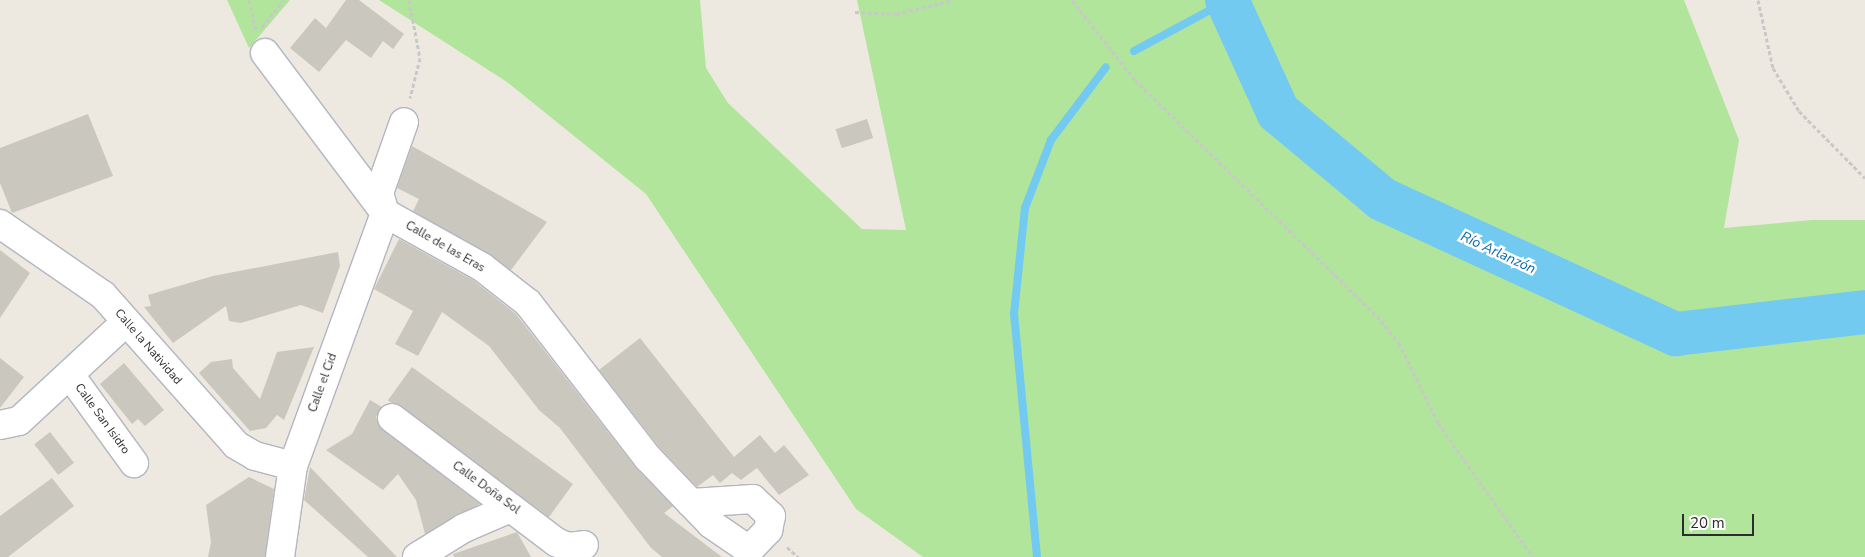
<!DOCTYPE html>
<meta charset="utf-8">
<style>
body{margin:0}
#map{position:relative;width:1865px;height:557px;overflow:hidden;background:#eee9e0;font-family:"Nunito Sans",sans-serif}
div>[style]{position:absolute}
.green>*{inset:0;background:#b2e59c}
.stream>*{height:8px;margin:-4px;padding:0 4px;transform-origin:4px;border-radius:4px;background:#72caf1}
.river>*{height:44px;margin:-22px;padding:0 22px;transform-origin:22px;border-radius:22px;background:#72caf1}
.building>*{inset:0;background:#cac7be;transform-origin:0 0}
.path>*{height:3px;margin-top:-1.5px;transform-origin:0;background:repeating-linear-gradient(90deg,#c8c8c8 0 4px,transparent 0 6.5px)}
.roads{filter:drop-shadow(1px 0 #b3b5c0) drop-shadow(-1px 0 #b3b5c0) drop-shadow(0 1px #b3b5c0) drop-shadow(0 -1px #b3b5c0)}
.minor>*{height:28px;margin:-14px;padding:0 14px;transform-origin:14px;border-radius:14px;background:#fff}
span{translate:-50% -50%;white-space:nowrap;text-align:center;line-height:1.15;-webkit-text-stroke:5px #fff;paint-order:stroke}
.street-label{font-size:12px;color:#2d2d2d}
.water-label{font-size:14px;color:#0b68a3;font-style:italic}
.scale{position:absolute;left:1682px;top:514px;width:72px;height:22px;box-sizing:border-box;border:2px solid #2d2d2d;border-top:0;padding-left:6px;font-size:15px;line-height:18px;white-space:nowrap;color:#2d2d2d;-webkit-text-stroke:4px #fff;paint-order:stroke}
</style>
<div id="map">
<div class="green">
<div style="clip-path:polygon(227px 0,290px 0,249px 48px)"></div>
<div style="clip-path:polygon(379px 0,700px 0,706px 68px,728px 103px,862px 229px,906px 230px,857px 0,1684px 0,1739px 140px,1724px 228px,1812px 220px,1865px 220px,1865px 557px,923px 557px,856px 509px,646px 194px,507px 82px)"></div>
</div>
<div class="stream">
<div style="left:1134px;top:51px;width:106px;rotate:-28.3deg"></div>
<div style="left:1037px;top:557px;width:244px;rotate:-95.4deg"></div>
<div style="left:1014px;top:314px;width:107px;rotate:-84.1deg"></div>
<div style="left:1025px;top:208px;width:73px;rotate:-69.1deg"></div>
<div style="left:1051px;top:140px;width:91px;rotate:-53deg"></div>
</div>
<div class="river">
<div style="left:1227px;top:0;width:123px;rotate:65.5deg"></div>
<div style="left:1278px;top:112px;width:136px;rotate:39.9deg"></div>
<div style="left:1382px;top:199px;width:324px;rotate:24.7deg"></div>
<div style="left:1676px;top:334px;width:190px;rotate:-6.6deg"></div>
</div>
<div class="building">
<div style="clip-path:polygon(346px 0,359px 0,404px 34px,393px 49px,383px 41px,371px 58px,346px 40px,319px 72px,290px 48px,315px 18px,326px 28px)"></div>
<div style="clip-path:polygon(88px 114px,113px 176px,12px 213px,0 183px,0 148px)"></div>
<div style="left:867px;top:119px;width:20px;height:33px;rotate:72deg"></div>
<div style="clip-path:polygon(412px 146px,547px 222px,511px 270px,413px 211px,419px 199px,397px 188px)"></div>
<div style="clip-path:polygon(399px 239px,473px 280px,516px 314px,636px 468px,673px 506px,664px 513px,722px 557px,662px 557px,651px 548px,560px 428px,539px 410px,489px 346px,442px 312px,418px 356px,395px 344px,413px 311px,374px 289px)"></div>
<div style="clip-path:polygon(0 250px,30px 273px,0 318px)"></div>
<div style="clip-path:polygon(338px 252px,340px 266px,323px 313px,301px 305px,241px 323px,229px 321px,226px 306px,173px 343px,144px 307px,151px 306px,148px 295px,213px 276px)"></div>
<div style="clip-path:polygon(640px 338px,734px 457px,760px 435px,775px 453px,784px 445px,809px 475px,779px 495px,757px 468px,741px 480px,732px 473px,720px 483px,713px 475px,697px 487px,660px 448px,599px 370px)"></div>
<div style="clip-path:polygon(314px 347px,284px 420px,277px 415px,266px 428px,250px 431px,199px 373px,211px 362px,232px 359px,233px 368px,260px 399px,277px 352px)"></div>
<div style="clip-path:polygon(0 358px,24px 377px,0 408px)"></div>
<div style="clip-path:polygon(124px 363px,164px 410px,145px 426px,138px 419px,132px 424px,100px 384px)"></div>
<div style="left:412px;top:367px;width:199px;height:41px;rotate:36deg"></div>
<div style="clip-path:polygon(370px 400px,382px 407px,376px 417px,383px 430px,480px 504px,425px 534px,416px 500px,398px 474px,383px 490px,326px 450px,352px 434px)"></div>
<div style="left:50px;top:432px;width:39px;height:20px;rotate:52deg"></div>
<div style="clip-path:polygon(310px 467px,397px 557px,368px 557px,304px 500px)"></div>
<div style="clip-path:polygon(249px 477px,274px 489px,265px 557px,208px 557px,211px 542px,206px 505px)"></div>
<div style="clip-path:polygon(52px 478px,74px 506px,8px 557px,0 557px,0 516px)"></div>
<div style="clip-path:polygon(517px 532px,531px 557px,454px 557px,453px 554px)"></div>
</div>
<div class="path">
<div style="left:249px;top:0;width:32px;rotate:77deg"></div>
<div style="left:409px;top:0;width:59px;rotate:79.3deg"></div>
<div style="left:420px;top:58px;width:41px;rotate:104deg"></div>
<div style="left:1072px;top:0;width:102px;rotate:51.8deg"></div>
<div style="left:1135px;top:80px;width:338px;rotate:44.3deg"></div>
<div style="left:1377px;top:316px;width:35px;rotate:51deg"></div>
<div style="left:1399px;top:343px;width:89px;rotate:64deg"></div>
<div style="left:1438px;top:423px;width:164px;rotate:54.7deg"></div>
<div style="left:1758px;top:0;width:70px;rotate:77.6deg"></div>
<div style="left:1773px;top:68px;width:50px;rotate:58.8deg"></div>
<div style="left:1799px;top:111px;width:94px;rotate:45.4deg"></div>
<div style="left:855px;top:12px;width:41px;rotate:2.8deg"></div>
<div style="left:896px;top:14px;width:59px;rotate:-13.8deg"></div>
<div style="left:262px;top:27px;width:35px;rotate:-51deg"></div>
<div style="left:787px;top:547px;width:15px;rotate:42deg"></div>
</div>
<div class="roads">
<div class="minor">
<div style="left:265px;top:53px;width:200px;rotate:53.1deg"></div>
<div style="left:385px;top:213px;width:111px;rotate:29.1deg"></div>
<div style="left:482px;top:267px;width:58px;rotate:38deg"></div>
<div style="left:528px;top:303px;width:196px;rotate:52.3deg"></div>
<div style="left:648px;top:458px;width:62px;rotate:46.3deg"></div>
<div style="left:691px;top:503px;width:29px;rotate:46deg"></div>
<div style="left:711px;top:524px;width:46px;rotate:34.4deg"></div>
<div style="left:749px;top:550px;width:28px;rotate:-46deg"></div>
<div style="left:768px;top:530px;width:14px;rotate:-78deg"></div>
<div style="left:771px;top:516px;width:25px;rotate:-137deg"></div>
<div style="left:753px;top:499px;width:62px;rotate:176.3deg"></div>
<div style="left:385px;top:213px;width:21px;rotate:-107deg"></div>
<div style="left:379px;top:193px;width:75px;rotate:-70.6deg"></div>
<div style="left:0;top:224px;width:125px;rotate:34.6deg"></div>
<div style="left:103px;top:295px;width:200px;rotate:48.4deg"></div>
<div style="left:236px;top:445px;width:22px;rotate:30deg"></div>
<div style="left:255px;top:456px;width:39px;rotate:15deg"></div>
<div style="left:70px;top:375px;width:109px;rotate:54deg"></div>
<div style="left:392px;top:418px;width:206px;rotate:37.1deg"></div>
<div style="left:556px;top:542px;width:13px;rotate:23deg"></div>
<div style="left:568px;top:547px;width:16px;rotate:-7deg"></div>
<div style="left:0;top:425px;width:19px;rotate:-12deg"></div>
<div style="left:19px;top:421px;width:146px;rotate:-42.8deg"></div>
<div style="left:280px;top:557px;width:92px;rotate:-81.9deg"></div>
<div style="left:293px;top:466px;width:269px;rotate:-70deg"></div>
<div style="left:417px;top:557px;width:55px;rotate:-31.7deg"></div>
<div style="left:464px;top:528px;width:51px;rotate:-23.1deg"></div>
</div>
</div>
<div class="street-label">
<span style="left:445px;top:247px;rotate:30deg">Calle de las Eras</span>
<span style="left:148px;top:347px;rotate:49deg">Calle la Natividad</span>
<span style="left:323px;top:383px;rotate:-70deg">Calle el Cid</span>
<span style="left:102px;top:419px;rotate:54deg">Calle San Isidro</span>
<span style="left:486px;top:488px;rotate:36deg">Calle Doña Sol</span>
</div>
<div class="water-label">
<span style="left:1498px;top:253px;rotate:25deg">Río Arlanzón</span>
</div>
<div class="scale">20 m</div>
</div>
